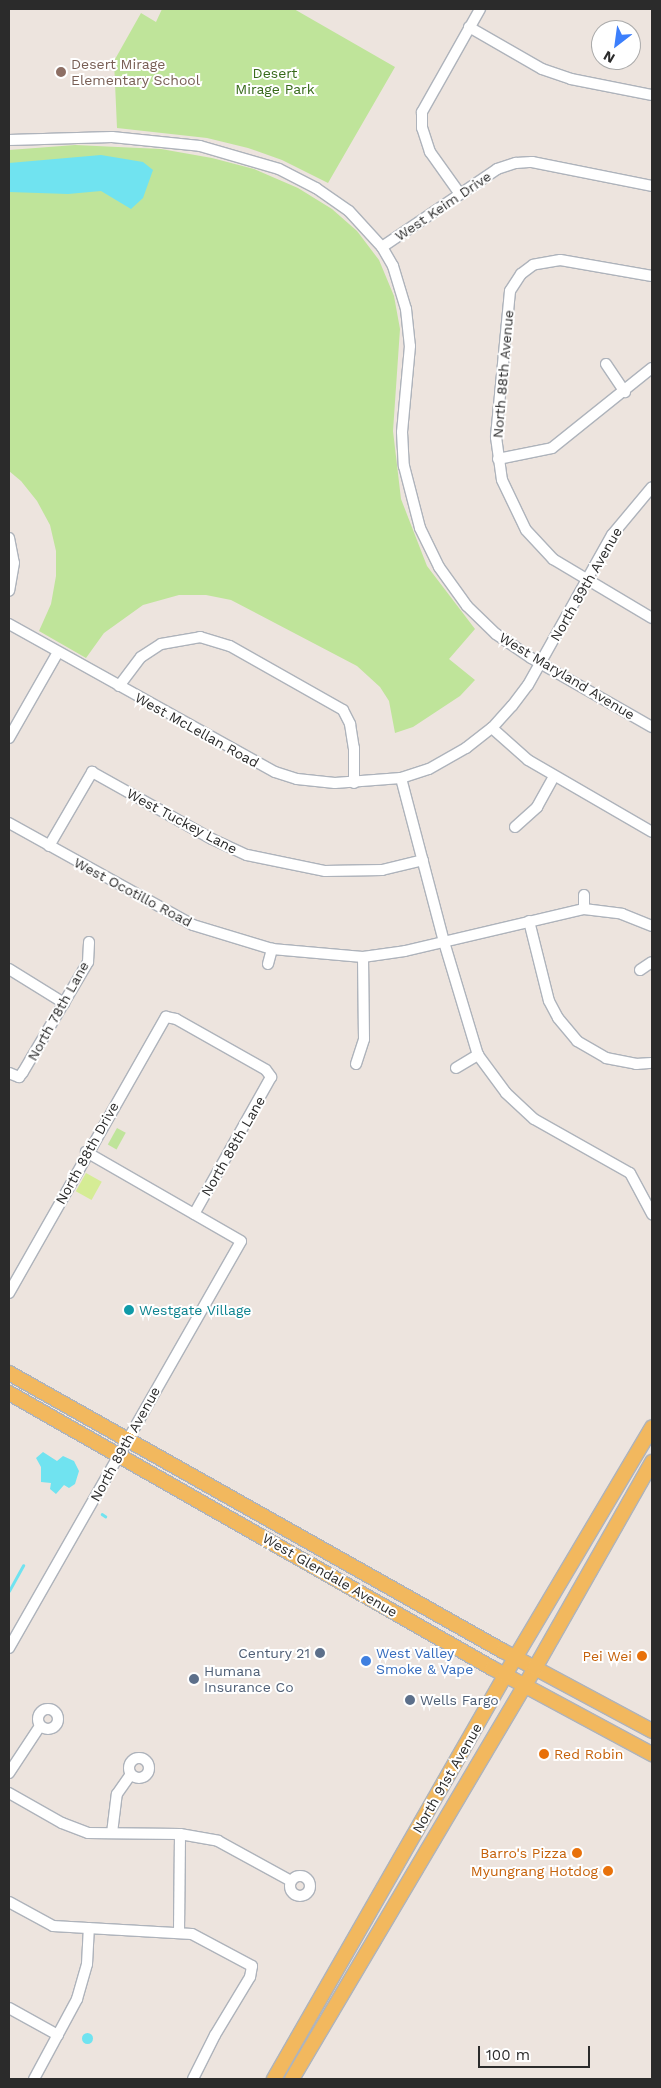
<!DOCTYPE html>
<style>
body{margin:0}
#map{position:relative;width:661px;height:2088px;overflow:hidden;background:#ede4de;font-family:"Work Sans",sans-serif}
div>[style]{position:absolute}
.green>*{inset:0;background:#bfe49a;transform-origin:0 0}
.pitch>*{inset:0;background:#d5ec95;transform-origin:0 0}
.water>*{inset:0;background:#70e3f0}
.round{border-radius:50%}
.stream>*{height:2.5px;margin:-1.25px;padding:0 1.25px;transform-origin:1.25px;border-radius:1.25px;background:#70e3f0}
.roads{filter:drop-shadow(1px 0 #aeb3bb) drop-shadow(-1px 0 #aeb3bb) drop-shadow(0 1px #aeb3bb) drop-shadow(0 -1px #aeb3bb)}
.minor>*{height:10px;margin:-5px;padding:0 5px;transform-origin:5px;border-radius:5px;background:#fff}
.minor>.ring{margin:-5px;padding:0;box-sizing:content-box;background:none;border:10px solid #fff;border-radius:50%}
.major>*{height:14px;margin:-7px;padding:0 7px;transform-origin:7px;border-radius:7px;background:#f2b85e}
.dots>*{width:14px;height:14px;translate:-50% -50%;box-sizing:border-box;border:2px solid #fff;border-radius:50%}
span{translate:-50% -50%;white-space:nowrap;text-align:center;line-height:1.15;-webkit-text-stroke:4px #fff;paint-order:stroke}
.education-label{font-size:14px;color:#785e54}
.left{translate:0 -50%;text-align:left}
.park-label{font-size:14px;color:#376a1a}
.street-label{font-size:14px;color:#2b2b2b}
.culture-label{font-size:14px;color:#0d838f}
.service-label{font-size:14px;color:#4e5e75}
.right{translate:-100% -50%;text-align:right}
.shop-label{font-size:14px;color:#366cbe}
.food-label{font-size:14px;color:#c56008}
.frame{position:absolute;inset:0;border:10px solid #2b2b2b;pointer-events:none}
.north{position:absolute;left:591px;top:20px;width:50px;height:50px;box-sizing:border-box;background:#fff;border:1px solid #aaa;border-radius:50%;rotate:210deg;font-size:14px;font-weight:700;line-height:20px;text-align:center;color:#2b2b2b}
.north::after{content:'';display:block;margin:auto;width:18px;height:22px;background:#3c7ffc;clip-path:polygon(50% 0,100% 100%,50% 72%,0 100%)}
.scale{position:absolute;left:478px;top:2046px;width:112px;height:22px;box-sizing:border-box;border:2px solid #2b2b2b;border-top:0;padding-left:6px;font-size:15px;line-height:18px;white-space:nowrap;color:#2b2b2b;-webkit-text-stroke:4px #fff;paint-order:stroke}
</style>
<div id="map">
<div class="green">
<div style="clip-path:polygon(162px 9px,294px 9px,395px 67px,328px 183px,282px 160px,248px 148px,207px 138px,117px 128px,114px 61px,141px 13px,156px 22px)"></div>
<div style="clip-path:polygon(75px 145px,161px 149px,212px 158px,254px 169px,298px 188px,332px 209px,357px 231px,379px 260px,394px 296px,400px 329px,393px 431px,401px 499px,427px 566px,475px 629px,449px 659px,475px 680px,460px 696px,413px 727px,395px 733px,389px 701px,380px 687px,357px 666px,231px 600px,206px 595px,179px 595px,143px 605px,104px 633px,86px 658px,39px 631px,51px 604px,56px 576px,56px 551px,50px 525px,37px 501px,21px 481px,9px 471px,9px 150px)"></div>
<div style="left:117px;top:1128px;width:10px;height:19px;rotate:29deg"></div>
</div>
<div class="pitch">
<div style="left:86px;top:1173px;width:18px;height:21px;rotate:29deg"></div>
</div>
<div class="water">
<div style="clip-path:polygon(101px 155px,143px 162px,153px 170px,143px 198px,131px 209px,101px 191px,68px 194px,9px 192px,9px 163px)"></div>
<div style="clip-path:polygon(43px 1452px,57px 1461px,63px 1456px,74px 1461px,79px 1471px,75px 1484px,69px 1488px,64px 1485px,56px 1494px,50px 1489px,51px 1483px,41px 1482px,41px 1467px,36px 1458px)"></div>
<div class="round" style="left:81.5px;top:2032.5px;width:11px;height:11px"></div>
</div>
<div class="stream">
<div style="left:102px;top:1514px;width:4px;rotate:34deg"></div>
<div style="left:9px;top:1591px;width:29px;rotate:-61deg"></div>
</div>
<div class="roads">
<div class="minor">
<div style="left:469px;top:27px;width:84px;rotate:29.9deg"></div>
<div style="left:542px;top:69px;width:31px;rotate:19deg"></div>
<div style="left:571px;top:79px;width:83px;rotate:11.2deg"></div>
<div style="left:9px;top:140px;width:103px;rotate:-1.7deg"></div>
<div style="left:112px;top:137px;width:88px;rotate:5.8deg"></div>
<div style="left:200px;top:146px;width:82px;rotate:16.2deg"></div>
<div style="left:279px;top:169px;width:42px;rotate:27.2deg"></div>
<div style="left:316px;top:188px;width:40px;rotate:34.9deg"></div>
<div style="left:349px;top:211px;width:49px;rotate:47.5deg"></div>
<div style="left:382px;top:247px;width:22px;rotate:60deg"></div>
<div style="left:393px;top:266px;width:45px;rotate:73.2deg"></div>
<div style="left:406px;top:309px;width:37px;rotate:84deg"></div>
<div style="left:410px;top:346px;width:86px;rotate:95.3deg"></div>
<div style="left:402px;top:432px;width:34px;rotate:87deg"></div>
<div style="left:404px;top:466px;width:64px;rotate:75.5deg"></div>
<div style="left:420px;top:528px;width:43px;rotate:64deg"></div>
<div style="left:439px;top:567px;width:48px;rotate:54.3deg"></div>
<div style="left:467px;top:606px;width:40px;rotate:44deg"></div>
<div style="left:496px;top:634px;width:42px;rotate:34.4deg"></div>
<div style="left:531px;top:658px;width:139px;rotate:29.7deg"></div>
<div style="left:460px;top:194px;width:52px;rotate:-125.5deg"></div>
<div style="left:430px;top:152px;width:25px;rotate:-108deg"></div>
<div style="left:422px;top:128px;width:16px;rotate:-90deg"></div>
<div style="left:422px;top:112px;width:118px;rotate:-60.6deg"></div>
<div style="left:382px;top:247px;width:139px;rotate:-34.1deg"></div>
<div style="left:497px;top:169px;width:20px;rotate:-18deg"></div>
<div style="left:516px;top:163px;width:16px;rotate:-4deg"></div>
<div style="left:532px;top:162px;width:122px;rotate:11.3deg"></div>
<div style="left:652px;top:276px;width:93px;rotate:-170.1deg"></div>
<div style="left:560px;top:260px;width:27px;rotate:170deg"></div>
<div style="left:533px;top:265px;width:15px;rotate:143deg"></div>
<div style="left:521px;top:274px;width:20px;rotate:123deg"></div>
<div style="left:510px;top:291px;width:147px;rotate:95.5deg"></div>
<div style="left:496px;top:437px;width:43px;rotate:82.1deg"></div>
<div style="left:502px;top:480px;width:55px;rotate:64.4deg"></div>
<div style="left:526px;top:530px;width:40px;rotate:47deg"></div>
<div style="left:553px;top:559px;width:115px;rotate:30.8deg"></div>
<div style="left:606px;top:364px;width:34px;rotate:56deg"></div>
<div style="left:498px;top:459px;width:55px;rotate:-11.5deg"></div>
<div style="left:552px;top:448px;width:128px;rotate:-38.7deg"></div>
<div style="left:9px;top:538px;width:25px;rotate:79deg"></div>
<div style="left:14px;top:563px;width:28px;rotate:100deg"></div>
<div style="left:9px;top:624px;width:304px;rotate:29.1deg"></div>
<div style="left:275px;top:772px;width:23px;rotate:18deg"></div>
<div style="left:297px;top:779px;width:38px;rotate:6deg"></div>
<div style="left:335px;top:783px;width:66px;rotate:-4.3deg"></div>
<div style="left:401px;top:778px;width:29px;rotate:-18deg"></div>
<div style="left:429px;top:769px;width:43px;rotate:-29.6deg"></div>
<div style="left:466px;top:748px;width:33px;rotate:-38deg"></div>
<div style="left:492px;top:728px;width:30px;rotate:-48deg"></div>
<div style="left:512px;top:706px;width:26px;rotate:-53deg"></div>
<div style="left:528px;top:685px;width:172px;rotate:-60.8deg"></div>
<div style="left:612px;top:535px;width:62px;rotate:-50.2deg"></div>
<div style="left:119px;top:686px;width:36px;rotate:-53deg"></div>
<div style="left:141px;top:657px;width:24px;rotate:-33deg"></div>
<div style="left:161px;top:644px;width:40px;rotate:-10deg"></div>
<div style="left:200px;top:637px;width:31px;rotate:17deg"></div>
<div style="left:230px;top:646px;width:130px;rotate:29.5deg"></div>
<div style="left:343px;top:710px;width:16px;rotate:63deg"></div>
<div style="left:350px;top:724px;width:24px;rotate:81deg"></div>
<div style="left:354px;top:748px;width:35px;rotate:90deg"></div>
<div style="left:492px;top:728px;width:48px;rotate:41.6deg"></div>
<div style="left:528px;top:760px;width:143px;rotate:30.1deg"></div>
<div style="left:9px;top:738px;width:99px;rotate:-60.3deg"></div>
<div style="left:401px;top:778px;width:170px;rotate:75.3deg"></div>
<div style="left:444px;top:942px;width:118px;rotate:73.3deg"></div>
<div style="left:478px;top:1055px;width:47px;rotate:53.6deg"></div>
<div style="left:506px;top:1093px;width:38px;rotate:43deg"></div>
<div style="left:534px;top:1119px;width:110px;rotate:29.4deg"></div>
<div style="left:630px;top:1173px;width:47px;rotate:61.8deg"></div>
<div style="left:9px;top:823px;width:210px;rotate:29deg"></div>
<div style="left:193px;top:925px;width:83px;rotate:16.9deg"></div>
<div style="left:272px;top:949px;width:91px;rotate:5deg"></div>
<div style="left:363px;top:957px;width:42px;rotate:-8.1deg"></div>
<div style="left:405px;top:951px;width:184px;rotate:-13.2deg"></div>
<div style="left:584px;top:909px;width:38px;rotate:7deg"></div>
<div style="left:622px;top:914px;width:32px;rotate:22deg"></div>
<div style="left:515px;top:827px;width:30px;rotate:-42deg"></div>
<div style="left:537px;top:807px;width:35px;rotate:-61deg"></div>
<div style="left:49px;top:846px;width:86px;rotate:-59.8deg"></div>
<div style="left:92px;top:772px;width:137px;rotate:29.2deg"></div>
<div style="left:212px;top:839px;width:38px;rotate:25deg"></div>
<div style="left:247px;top:855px;width:80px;rotate:11.6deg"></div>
<div style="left:325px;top:871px;width:57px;rotate:-1deg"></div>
<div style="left:382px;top:870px;width:42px;rotate:-13.7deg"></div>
<div style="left:584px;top:895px;width:14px;rotate:90deg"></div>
<div style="left:529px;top:921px;width:82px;rotate:76deg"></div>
<div style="left:549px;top:1001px;width:19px;rotate:62deg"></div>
<div style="left:558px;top:1018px;width:30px;rotate:50deg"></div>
<div style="left:577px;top:1041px;width:34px;rotate:30deg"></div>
<div style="left:606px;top:1058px;width:31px;rotate:11deg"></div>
<div style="left:636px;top:1064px;width:16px;rotate:-4deg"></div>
<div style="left:268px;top:964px;width:16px;rotate:-75deg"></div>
<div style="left:9px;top:969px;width:65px;rotate:31.7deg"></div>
<div style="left:640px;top:970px;width:14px;rotate:-34deg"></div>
<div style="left:356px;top:1064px;width:26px;rotate:-72deg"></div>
<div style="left:364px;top:1039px;width:82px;rotate:-90.7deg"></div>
<div style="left:456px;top:1068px;width:26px;rotate:-31deg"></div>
<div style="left:9px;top:1073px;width:11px;rotate:22deg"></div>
<div style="left:19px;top:1077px;width:6px;rotate:-51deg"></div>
<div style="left:23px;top:1072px;width:128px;rotate:-59.4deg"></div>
<div style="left:88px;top:962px;width:20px;rotate:-87deg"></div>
<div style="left:9px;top:1293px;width:318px;rotate:-60.4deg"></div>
<div style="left:166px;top:1017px;width:10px;rotate:11deg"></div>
<div style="left:176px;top:1019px;width:103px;rotate:29.5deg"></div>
<div style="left:266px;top:1070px;width:9px;rotate:54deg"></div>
<div style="left:271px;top:1077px;width:157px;rotate:119.3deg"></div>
<div style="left:9px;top:1648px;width:468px;rotate:-60.3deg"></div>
<div style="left:241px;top:1241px;width:179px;rotate:-150.1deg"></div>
<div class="ring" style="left:38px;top:1709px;width:10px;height:10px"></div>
<div class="ring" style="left:129px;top:1758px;width:10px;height:10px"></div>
<div style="left:9px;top:1773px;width:56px;rotate:-56.6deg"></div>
<div style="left:9px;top:1793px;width:61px;rotate:29.5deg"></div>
<div style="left:62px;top:1823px;width:28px;rotate:21deg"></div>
<div style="left:88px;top:1833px;width:92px;rotate:0.6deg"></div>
<div style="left:180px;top:1834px;width:39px;rotate:10deg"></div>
<div style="left:218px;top:1841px;width:83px;rotate:28.7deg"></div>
<div style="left:112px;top:1833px;width:39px;rotate:-83deg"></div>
<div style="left:117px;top:1794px;width:24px;rotate:-55deg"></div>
<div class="ring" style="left:290px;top:1876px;width:10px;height:10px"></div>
<div style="left:9px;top:1902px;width:50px;rotate:28.6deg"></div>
<div style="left:53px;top:1926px;width:139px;rotate:3.3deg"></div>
<div style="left:192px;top:1934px;width:68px;rotate:28.1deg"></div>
<div style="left:252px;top:1966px;width:11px;rotate:100deg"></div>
<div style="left:250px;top:1977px;width:68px;rotate:121.1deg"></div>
<div style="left:215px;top:2035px;width:49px;rotate:116.6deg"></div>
<div style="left:179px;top:1931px;width:97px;rotate:-89.4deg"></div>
<div style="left:9px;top:2008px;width:56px;rotate:28.9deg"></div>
<div style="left:34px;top:2079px;width:91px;rotate:-61.7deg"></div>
<div style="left:77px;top:1999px;width:36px;rotate:-74deg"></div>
<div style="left:87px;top:1964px;width:36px;rotate:-87deg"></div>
</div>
<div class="major">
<div style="left:9px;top:1373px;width:567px;rotate:29.37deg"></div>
<div style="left:503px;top:1651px;width:169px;rotate:28.2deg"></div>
<div style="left:9px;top:1393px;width:556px;rotate:29.66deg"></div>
<div style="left:492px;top:1668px;width:182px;rotate:28.3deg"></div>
<div style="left:274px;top:2079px;width:465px;rotate:-60.2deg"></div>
<div style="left:505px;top:1675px;width:288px;rotate:-59.3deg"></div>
<div style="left:292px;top:2079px;width:477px;rotate:-59.4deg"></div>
<div style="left:535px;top:1668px;width:237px;rotate:-60.4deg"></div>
</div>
</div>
<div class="dots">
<div style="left:61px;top:72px;background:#8d6e63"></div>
<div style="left:129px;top:1310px;background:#0f9aa8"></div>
<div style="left:320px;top:1653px;background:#5c6f8a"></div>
<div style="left:642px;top:1656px;background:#e8710a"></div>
<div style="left:366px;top:1661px;background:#3f7fe0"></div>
<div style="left:194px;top:1679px;background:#5c6f8a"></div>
<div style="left:410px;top:1700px;background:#5c6f8a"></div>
<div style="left:544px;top:1754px;background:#e8710a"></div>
<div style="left:577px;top:1853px;background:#e8710a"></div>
<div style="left:608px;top:1871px;background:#e8710a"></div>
</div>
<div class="education-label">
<span class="left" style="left:71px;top:72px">Desert Mirage<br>Elementary School</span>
</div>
<div class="park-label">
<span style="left:275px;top:81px">Desert<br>Mirage Park</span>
</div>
<div class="street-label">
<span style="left:443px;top:206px;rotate:-34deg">West Keim Drive</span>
<span style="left:503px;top:374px;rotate:-85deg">North 88th Avenue</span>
<span style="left:586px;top:584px;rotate:-60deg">North 89th Avenue</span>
<span style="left:567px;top:676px;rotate:31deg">West Maryland Avenue</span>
<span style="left:197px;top:730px;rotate:29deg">West McLellan Road</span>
<span style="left:182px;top:821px;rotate:28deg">West Tuckey Lane</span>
<span style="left:133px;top:892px;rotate:28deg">West Ocotillo Road</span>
<span style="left:58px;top:1011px;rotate:-61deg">North 78th Lane</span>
<span style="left:233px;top:1146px;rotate:-60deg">North 88th Lane</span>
<span style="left:87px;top:1153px;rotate:-61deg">North 88th Drive</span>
<span style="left:125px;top:1444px;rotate:-61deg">North 89th Avenue</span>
<span style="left:330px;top:1575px;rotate:30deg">West Glendale Avenue</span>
<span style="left:447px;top:1778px;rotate:-60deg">North 91st Avenue</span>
</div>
<div class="culture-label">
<span class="left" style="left:139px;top:1310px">Westgate Village</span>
</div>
<div class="service-label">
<span class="right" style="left:310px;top:1653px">Century 21</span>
<span class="left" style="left:204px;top:1679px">Humana<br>Insurance Co</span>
<span class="left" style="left:420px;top:1700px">Wells Fargo</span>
</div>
<div class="shop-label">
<span class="left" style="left:376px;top:1661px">West Valley<br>Smoke &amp; Vape</span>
</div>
<div class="food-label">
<span class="right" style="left:632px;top:1656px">Pei Wei</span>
<span class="left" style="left:554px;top:1754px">Red Robin</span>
<span class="right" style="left:567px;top:1853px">Barro's Pizza</span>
<span class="right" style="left:598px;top:1871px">Myungrang Hotdog</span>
</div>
<div class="frame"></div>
<div class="north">N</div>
<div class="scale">100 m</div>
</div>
